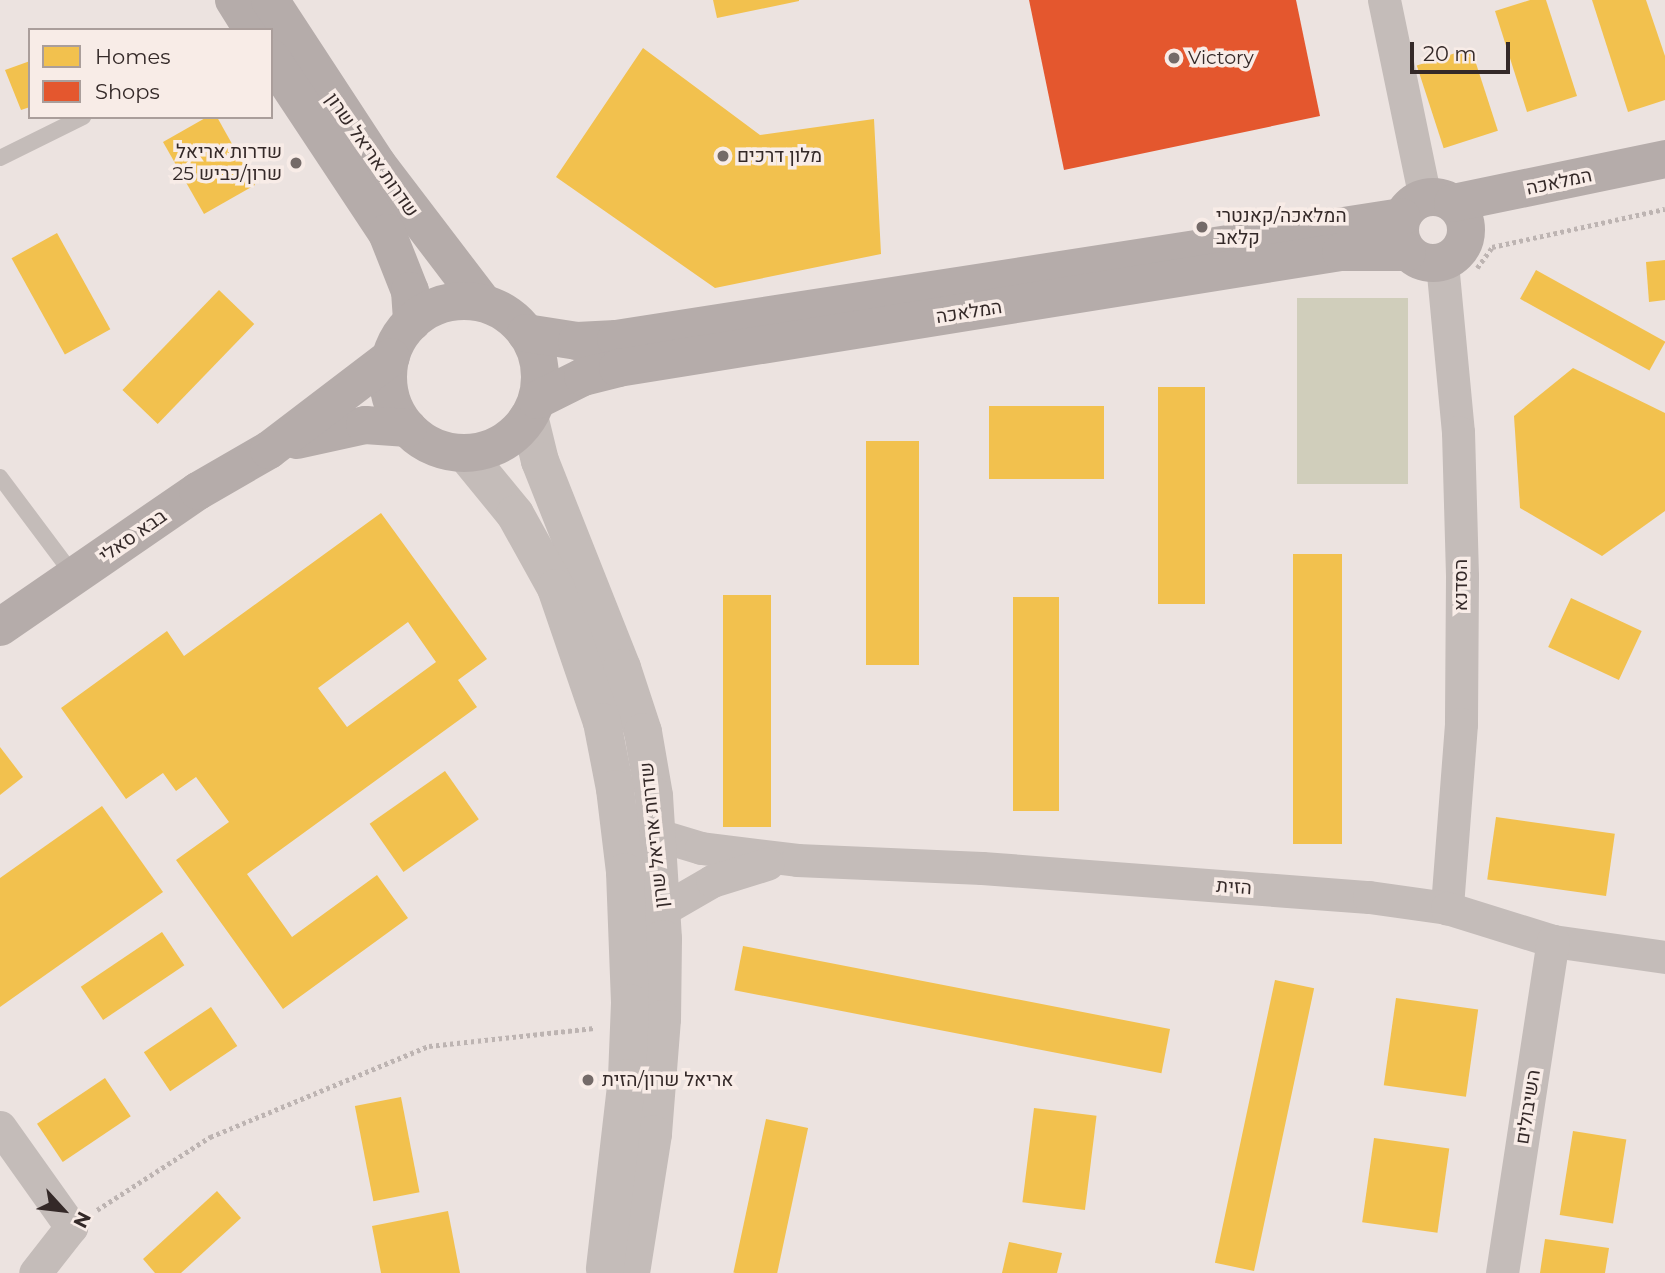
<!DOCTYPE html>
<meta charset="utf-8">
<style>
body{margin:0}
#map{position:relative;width:1665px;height:1273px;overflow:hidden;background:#ece3e0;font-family:Montserrat,Heebo,sans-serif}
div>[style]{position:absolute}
.green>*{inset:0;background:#d0cebb;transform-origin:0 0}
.homes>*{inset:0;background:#f2c14e;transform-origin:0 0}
.shops>*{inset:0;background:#e4572e}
.path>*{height:4.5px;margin-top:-2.25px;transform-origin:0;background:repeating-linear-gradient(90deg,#bdb4b2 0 3.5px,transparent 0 7px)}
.service>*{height:16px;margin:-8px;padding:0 8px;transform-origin:8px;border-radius:8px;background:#c4bcb9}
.minor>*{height:33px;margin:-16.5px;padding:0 16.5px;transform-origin:16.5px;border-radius:16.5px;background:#c4bcb9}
.tertiary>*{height:38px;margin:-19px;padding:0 19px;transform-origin:19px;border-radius:19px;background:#c4bcb9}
.secondary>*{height:38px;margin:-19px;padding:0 19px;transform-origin:19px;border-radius:19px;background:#b5acaa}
.secondary>.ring{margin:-19px;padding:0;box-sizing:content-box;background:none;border:38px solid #b5acaa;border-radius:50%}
.dots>*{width:19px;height:19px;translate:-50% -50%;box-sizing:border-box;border:4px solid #f8ece7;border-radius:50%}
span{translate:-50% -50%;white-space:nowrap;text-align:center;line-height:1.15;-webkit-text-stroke:7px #f8ece7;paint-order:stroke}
.poi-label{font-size:19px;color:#342928}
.left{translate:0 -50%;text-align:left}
.right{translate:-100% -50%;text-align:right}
.street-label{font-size:19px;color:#342928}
.legend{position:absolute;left:28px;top:28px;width:245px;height:91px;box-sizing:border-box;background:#f8ece7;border:2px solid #aa9e9b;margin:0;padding:9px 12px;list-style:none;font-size:21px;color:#342928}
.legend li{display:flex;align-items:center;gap:14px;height:35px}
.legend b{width:35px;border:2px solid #aa9e9b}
.north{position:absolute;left:28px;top:1175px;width:70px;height:70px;-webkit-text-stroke:5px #f8ece7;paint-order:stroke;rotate:117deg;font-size:19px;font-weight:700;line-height:28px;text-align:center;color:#342928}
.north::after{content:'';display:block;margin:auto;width:24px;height:32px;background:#342928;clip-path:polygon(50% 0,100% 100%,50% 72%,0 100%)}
.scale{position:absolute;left:1410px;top:42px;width:100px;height:32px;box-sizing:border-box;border:4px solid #342928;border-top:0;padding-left:9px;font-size:21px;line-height:24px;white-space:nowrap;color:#342928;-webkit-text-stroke:5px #f8ece7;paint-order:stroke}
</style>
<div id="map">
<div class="green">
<div style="left:1408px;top:298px;width:186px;height:111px;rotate:90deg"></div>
</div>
<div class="homes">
<div style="clip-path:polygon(713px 0,799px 0,799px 1px,717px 18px)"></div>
<div style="clip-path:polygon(1530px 0,1546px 0,1577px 96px,1527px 112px,1495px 11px)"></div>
<div style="clip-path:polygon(1592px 0,1646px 0,1665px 56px,1665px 100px,1628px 112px)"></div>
<div style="clip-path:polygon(643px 48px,760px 135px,874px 119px,881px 254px,715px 288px,556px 177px)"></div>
<div style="left:1471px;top:48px;width:87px;height:57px;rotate:72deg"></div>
<div style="clip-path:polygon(30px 61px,30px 107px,21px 110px,5px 70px)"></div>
<div style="clip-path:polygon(207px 117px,217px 117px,255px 185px,204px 214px,163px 142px)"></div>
<div style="left:57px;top:233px;width:110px;height:52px;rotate:61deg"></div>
<div style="clip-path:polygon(1665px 260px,1665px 300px,1649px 302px,1646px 262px)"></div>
<div style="left:1536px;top:270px;width:148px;height:33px;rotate:29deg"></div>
<div style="left:219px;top:290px;width:49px;height:139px;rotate:44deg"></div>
<div style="clip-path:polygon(1573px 368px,1665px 413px,1665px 511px,1602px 556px,1520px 508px,1514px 416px)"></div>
<div style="left:1158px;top:387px;width:47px;height:217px"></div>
<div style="left:989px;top:406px;width:115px;height:73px"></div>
<div style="left:866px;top:441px;width:53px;height:224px"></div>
<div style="clip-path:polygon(evenodd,381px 513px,487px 659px,458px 680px,477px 707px,247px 874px,292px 937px,377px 875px,408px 918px,283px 1009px,176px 860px,229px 822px,196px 777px,176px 791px,163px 773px,126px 799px,61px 708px,167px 631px,184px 656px,381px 513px,408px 622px,436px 662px,347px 727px,318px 688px,408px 622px)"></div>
<div style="left:1342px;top:554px;width:290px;height:49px;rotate:90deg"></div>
<div style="left:723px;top:595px;width:48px;height:232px"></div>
<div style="left:1013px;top:597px;width:46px;height:214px"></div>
<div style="left:1571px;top:598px;width:78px;height:54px;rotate:25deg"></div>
<div style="clip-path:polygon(0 747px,23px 777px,0 795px)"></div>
<div style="left:445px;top:771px;width:59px;height:92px;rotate:55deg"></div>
<div style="clip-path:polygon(102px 806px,163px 892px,0 1007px,0 878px)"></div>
<div style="left:1496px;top:817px;width:120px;height:63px;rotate:8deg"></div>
<div style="left:162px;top:932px;width:40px;height:98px;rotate:56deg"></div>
<div style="left:743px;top:946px;width:435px;height:45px;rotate:11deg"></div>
<div style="left:1275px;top:980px;width:40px;height:289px;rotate:12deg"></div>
<div style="left:1396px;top:998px;width:83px;height:88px;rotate:8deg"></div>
<div style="left:211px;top:1007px;width:47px;height:81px;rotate:56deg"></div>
<div style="left:105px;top:1078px;width:46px;height:82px;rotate:56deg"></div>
<div style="left:401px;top:1097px;width:97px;height:47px;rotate:79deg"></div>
<div style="left:1034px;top:1108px;width:63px;height:95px;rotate:7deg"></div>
<div style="left:766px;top:1119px;width:43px;height:157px;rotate:12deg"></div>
<div style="left:1573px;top:1131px;width:54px;height:85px;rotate:9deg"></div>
<div style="left:1374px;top:1138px;width:76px;height:85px;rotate:8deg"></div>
<div style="clip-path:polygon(217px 1191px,241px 1218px,181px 1273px,155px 1273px,143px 1259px)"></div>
<div style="clip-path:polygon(448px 1211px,460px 1273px,381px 1273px,372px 1226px)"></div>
<div style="clip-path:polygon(1545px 1239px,1609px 1248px,1605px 1273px,1540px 1273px)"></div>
<div style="clip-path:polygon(1009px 1242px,1062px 1253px,1057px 1273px,1002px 1273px)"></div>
</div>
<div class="shops">
<div style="clip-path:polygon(1029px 0,1296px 0,1320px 116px,1064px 170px)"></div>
</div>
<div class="path">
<div style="left:1477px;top:268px;width:26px;rotate:-54deg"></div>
<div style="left:1492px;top:247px;width:177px;rotate:-12.4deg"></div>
<div style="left:97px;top:1210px;width:135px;rotate:-32.9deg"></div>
<div style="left:210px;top:1137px;width:237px;rotate:-22.6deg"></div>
<div style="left:429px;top:1046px;width:166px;rotate:-6.2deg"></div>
</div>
<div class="service">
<div style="left:0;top:158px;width:93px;rotate:-26.3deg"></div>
<div style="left:0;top:477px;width:124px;rotate:53.2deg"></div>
</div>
<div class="minor">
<div style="left:1384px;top:0;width:202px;rotate:78.3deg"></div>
<div style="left:1442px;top:263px;width:170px;rotate:84.6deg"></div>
<div style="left:1458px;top:432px;width:144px;rotate:88.4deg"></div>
<div style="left:1462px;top:576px;width:148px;rotate:90.4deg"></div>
<div style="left:1461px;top:724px;width:185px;rotate:94.4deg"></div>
<div style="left:658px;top:835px;width:45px;rotate:16.8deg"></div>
<div style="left:701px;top:848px;width:97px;rotate:7.1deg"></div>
<div style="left:797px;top:860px;width:185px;rotate:2.5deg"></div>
<div style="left:982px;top:868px;width:388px;rotate:4.3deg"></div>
<div style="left:1369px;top:897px;width:79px;rotate:8deg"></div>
<div style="left:1447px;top:908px;width:111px;rotate:17.3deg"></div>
<div style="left:1553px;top:941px;width:113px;rotate:8.1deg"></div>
<div style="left:662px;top:910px;width:58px;rotate:-30.1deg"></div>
<div style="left:712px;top:881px;width:58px;rotate:-17.2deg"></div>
<div style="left:0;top:1127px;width:123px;rotate:54.6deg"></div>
<div style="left:71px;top:1227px;width:58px;rotate:128deg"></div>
<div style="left:1502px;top:1273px;width:336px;rotate:-81.3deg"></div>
</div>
<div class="tertiary">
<div style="left:529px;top:416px;width:46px;rotate:76.3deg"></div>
<div style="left:540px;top:461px;width:223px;rotate:68.4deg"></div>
<div style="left:622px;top:668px;width:67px;rotate:71.8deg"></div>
<div style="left:643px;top:732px;width:65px;rotate:80.2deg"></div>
<div style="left:654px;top:796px;width:143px;rotate:86.4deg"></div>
<div style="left:663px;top:939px;width:80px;rotate:90.7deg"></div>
<div style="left:662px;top:1019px;width:115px;rotate:94.5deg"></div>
<div style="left:653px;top:1134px;width:141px;rotate:99deg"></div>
<div style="left:465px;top:453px;width:79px;rotate:50.7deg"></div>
<div style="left:515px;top:514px;width:85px;rotate:61deg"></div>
<div style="left:556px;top:588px;width:142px;rotate:71.1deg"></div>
<div style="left:602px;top:722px;width:68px;rotate:79deg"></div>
<div style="left:615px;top:789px;width:84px;rotate:83.1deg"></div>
<div style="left:625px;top:872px;width:131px;rotate:87.8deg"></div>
<div style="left:630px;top:1003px;width:75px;rotate:92.3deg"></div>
<div style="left:627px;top:1078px;width:192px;rotate:96.6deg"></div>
</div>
<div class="secondary">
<div style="left:234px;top:0;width:36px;rotate:58deg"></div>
<div style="left:270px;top:0;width:197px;rotate:56.8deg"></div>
<div style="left:378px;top:165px;width:173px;rotate:52.7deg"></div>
<div style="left:271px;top:58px;width:210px;rotate:56.5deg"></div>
<div style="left:387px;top:233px;width:62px;rotate:68.4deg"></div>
<div style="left:410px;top:291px;width:31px;rotate:86deg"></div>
<div class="ring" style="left:1400px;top:197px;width:28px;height:28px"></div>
<div style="left:1453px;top:203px;width:217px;rotate:-11.7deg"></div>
<div class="ring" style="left:388px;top:301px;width:114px;height:114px"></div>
<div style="left:526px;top:333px;width:52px;rotate:8.9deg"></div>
<div style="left:577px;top:341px;width:39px;rotate:-3deg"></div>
<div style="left:616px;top:339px;width:795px;rotate:-8.82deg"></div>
<div style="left:537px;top:400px;width:51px;rotate:-26.6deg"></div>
<div style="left:583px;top:377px;width:36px;rotate:-14deg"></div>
<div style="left:618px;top:368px;width:732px;rotate:-9.12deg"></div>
<div style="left:1341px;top:252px;width:66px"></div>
<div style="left:297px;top:440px;width:70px;rotate:-12.4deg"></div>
<div style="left:365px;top:425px;width:43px;rotate:4deg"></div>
<div style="left:0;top:627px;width:240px;rotate:-34.5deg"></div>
<div style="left:198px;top:491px;width:82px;rotate:-30deg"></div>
<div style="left:269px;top:450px;width:153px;rotate:-37.3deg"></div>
</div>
<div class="dots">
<div style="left:1174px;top:58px;background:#746a68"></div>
<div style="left:723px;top:156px;background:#746a68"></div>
<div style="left:296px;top:163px;background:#746a68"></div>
<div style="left:1202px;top:227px;background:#746a68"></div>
<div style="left:588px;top:1080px;background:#746a68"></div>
</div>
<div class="poi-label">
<span class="left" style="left:1188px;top:58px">Victory</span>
<span class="right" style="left:282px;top:163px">שדרות אריאל<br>שרון/כביש 25</span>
<span class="left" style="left:737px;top:156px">מלון דרכים</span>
<span class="left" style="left:1216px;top:227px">המלאכה/קאנטרי<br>קלאב</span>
<span class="left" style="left:602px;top:1080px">אריאל שרון/הזית</span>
</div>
<div class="street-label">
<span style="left:372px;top:155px;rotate:55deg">שדרות אריאל שרון</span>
<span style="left:1559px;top:182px;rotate:-12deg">המלאכה</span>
<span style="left:969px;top:312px;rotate:-9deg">המלאכה</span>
<span style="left:133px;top:536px;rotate:-35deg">בבא סאלי</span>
<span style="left:1461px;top:585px;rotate:-90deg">הסדנא</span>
<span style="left:654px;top:835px;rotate:-96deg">שדרות אריאל שרון</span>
<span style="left:1234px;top:887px;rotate:4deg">הזית</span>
<span style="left:1528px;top:1107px;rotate:-81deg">השיבולים</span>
</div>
<ul class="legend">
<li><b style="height:19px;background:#f2c14e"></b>Homes</li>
<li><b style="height:19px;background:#e4572e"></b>Shops</li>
</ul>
<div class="north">N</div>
<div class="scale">20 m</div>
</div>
